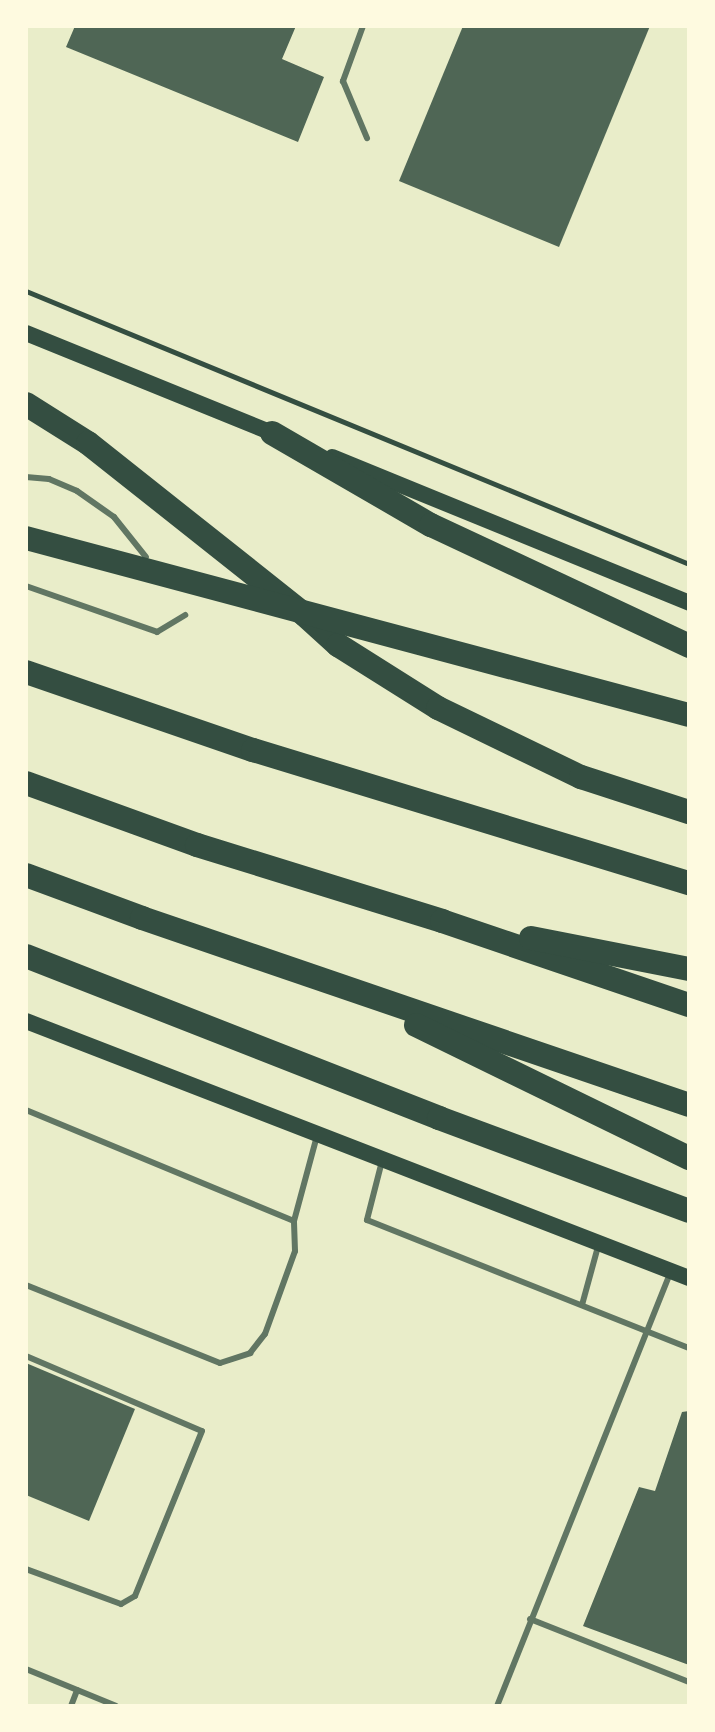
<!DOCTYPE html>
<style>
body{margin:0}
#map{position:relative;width:715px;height:1732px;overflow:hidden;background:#e9edc9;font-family:Merriweather,serif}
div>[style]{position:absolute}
.building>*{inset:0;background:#4f6655}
.path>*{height:5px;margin:-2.5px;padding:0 2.5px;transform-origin:2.5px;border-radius:2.5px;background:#344e41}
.service>*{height:6px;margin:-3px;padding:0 3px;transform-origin:3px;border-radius:3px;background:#617663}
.secondary>*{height:16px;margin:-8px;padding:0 8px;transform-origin:8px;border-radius:8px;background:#344e41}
.motorway>*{height:24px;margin:-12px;padding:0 12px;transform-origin:12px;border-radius:12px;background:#344e41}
span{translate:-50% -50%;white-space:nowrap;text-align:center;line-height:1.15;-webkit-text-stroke:6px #fefae0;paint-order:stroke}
.frame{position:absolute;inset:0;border:28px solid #fefae0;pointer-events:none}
</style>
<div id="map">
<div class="building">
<div style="clip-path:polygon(75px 26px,296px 26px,282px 59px,324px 77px,298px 142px,66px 47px)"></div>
<div style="clip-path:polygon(463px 26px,650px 26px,559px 247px,399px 181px)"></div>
<div style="clip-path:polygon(26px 1363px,135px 1409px,89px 1521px,26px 1495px)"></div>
<div style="clip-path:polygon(689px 1411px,689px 1665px,583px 1626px,639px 1487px,655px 1491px,682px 1412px)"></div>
</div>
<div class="path">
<div style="left:26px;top:291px;width:717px;rotate:22.38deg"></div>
</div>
<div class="service">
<div style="left:363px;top:26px;width:59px;rotate:110deg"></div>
<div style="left:343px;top:81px;width:62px;rotate:67.2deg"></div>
<div style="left:26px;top:477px;width:23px;rotate:5deg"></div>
<div style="left:49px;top:479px;width:30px;rotate:23deg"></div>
<div style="left:77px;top:491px;width:45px;rotate:35.1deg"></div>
<div style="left:114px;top:517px;width:51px;rotate:51.3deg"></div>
<div style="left:26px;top:586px;width:139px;rotate:19.3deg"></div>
<div style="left:157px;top:632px;width:33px;rotate:-31deg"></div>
<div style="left:26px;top:1110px;width:290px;rotate:22.5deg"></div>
<div style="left:382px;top:1161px;width:61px;rotate:104.3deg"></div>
<div style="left:367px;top:1220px;width:347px;rotate:21.7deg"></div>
<div style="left:26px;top:1285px;width:209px;rotate:21.9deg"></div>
<div style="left:220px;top:1363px;width:32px;rotate:-18deg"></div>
<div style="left:250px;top:1353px;width:24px;rotate:-52deg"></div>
<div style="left:265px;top:1334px;width:88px;rotate:-70.1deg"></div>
<div style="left:295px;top:1251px;width:30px;rotate:-92deg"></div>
<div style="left:294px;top:1221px;width:88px;rotate:-74.9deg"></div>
<div style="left:582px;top:1305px;width:64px;rotate:-74.7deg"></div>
<div style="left:26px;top:1356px;width:191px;rotate:23.1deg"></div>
<div style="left:202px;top:1431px;width:178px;rotate:112.1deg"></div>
<div style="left:135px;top:1596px;width:16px;rotate:150deg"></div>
<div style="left:121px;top:1604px;width:101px;rotate:-159.8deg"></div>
<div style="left:530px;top:1619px;width:171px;rotate:21.6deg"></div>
<div style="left:26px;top:1669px;width:97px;rotate:22.3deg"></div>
<div style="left:71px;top:1706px;width:17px;rotate:-69deg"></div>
<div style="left:497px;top:1706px;width:465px;rotate:-68.2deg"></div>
</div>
<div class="secondary">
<div style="left:26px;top:333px;width:274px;rotate:22.1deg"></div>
<div style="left:332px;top:457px;width:386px;rotate:22.2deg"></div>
<div style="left:26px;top:1021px;width:711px;rotate:21.19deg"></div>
</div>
<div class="motorway">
<div style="left:26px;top:404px;width:73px;rotate:32.2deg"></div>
<div style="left:88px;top:443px;width:277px;rotate:38.4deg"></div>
<div style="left:305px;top:615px;width:45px;rotate:42.3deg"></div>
<div style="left:338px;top:645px;width:118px;rotate:32.2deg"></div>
<div style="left:438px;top:708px;width:159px;rotate:25.8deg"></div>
<div style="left:581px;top:777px;width:114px;rotate:18deg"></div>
<div style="left:272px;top:433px;width:184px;rotate:30.1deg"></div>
<div style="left:431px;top:525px;width:285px;rotate:25.1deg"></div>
<div style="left:26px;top:538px;width:686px;rotate:14.95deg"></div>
<div style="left:26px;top:672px;width:240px;rotate:19deg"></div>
<div style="left:253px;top:750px;width:456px;rotate:17deg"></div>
<div style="left:26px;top:783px;width:182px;rotate:19.9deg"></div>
<div style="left:197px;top:845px;width:257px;rotate:17.2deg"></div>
<div style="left:442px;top:921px;width:261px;rotate:18.8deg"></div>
<div style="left:26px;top:875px;width:124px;rotate:20.3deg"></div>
<div style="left:142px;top:918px;width:578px;rotate:18.87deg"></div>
<div style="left:531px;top:938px;width:161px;rotate:11.1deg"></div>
<div style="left:26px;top:956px;width:444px;rotate:21.4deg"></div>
<div style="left:439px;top:1118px;width:267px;rotate:20.4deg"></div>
<div style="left:416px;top:1025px;width:304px;rotate:26deg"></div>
</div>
<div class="frame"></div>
</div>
